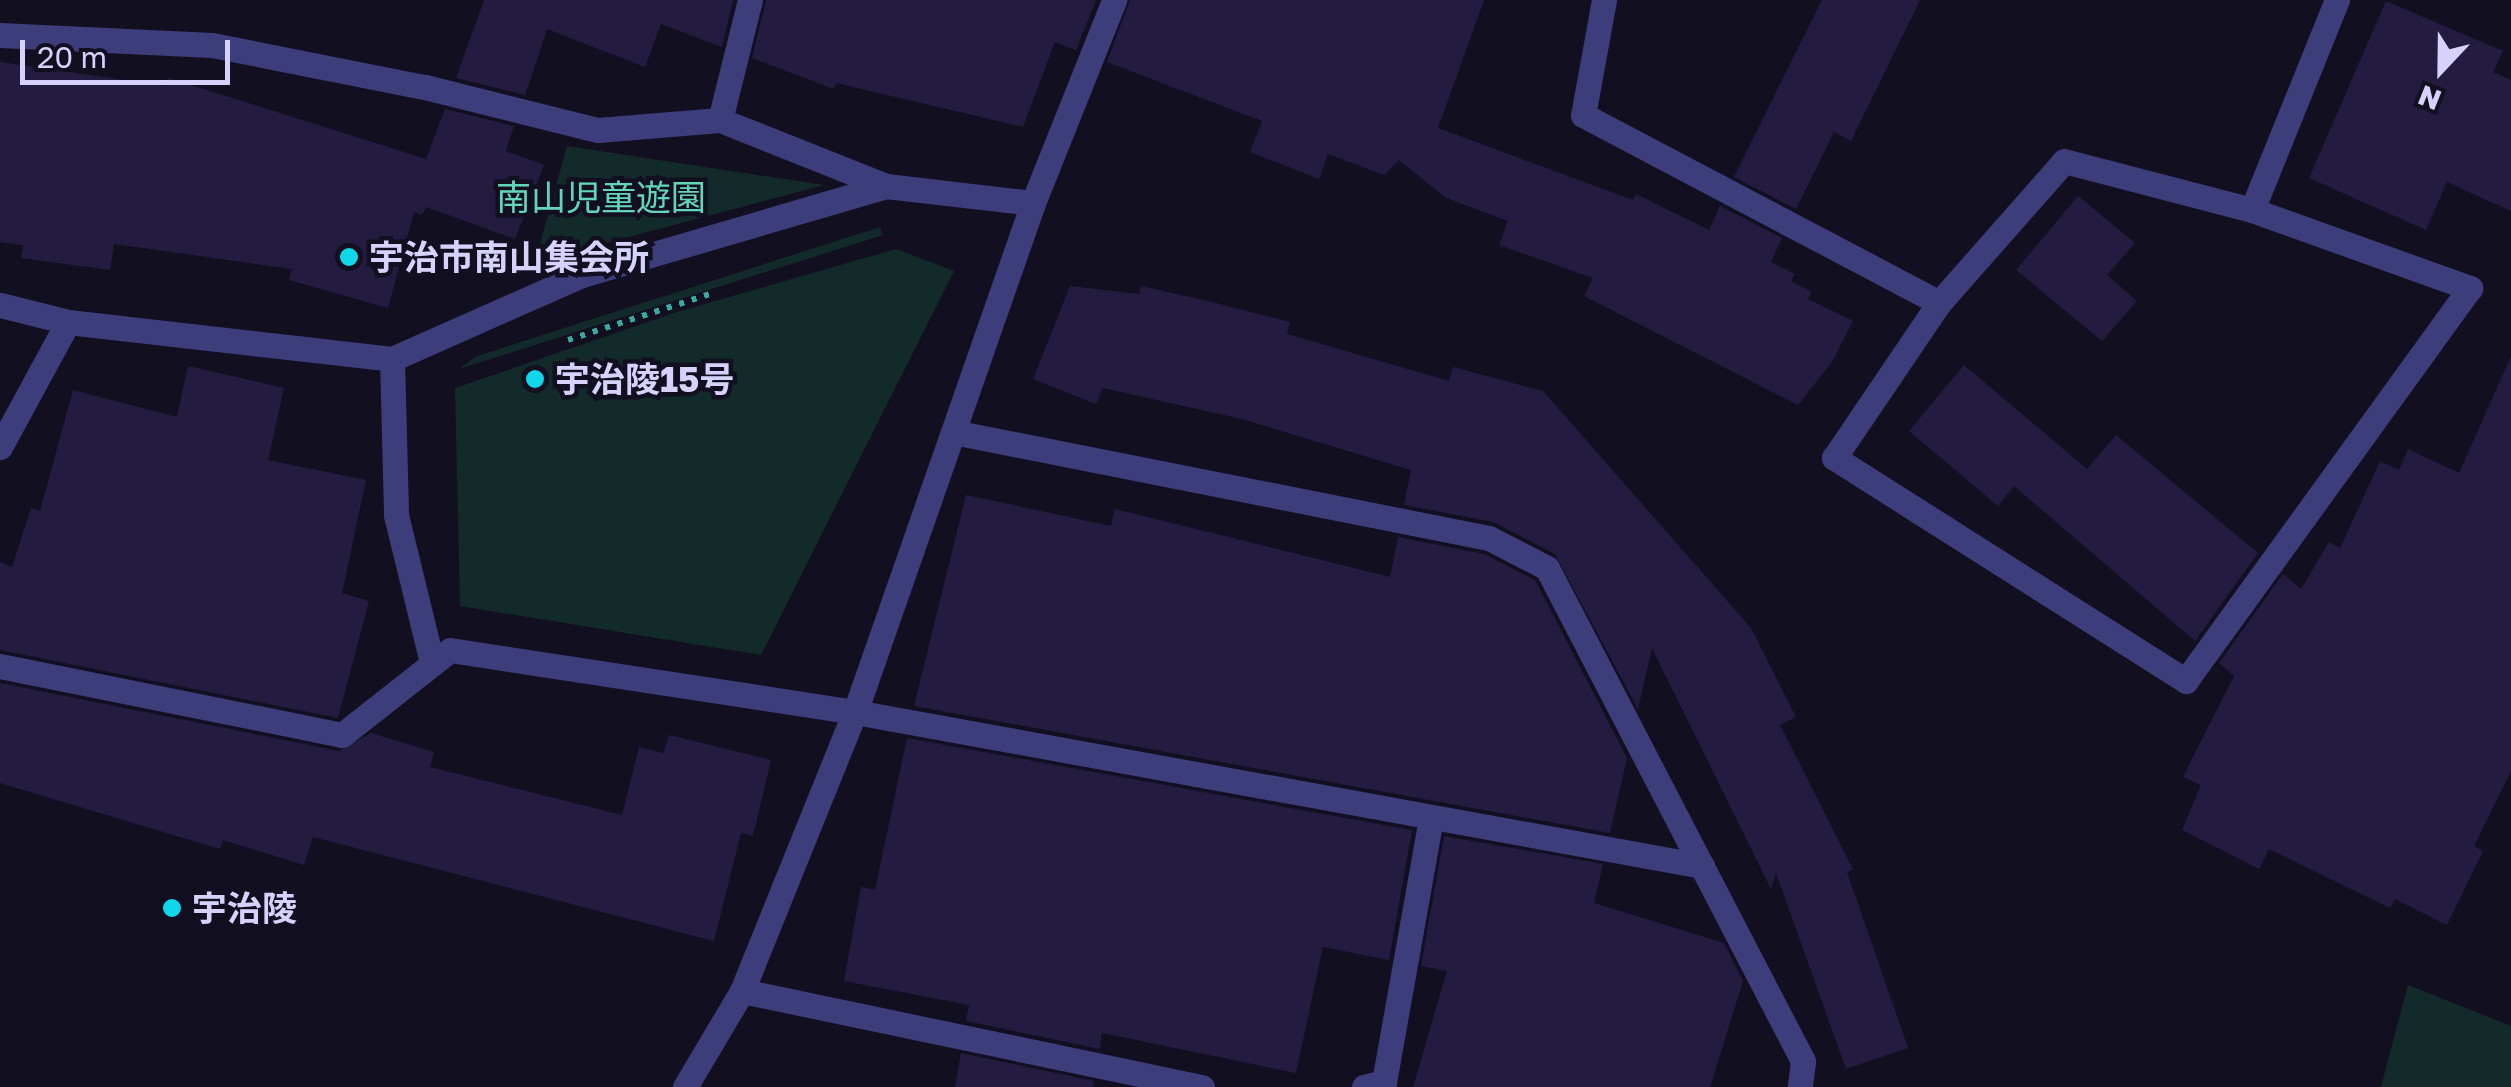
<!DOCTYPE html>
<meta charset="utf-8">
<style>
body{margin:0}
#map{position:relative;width:2511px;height:1087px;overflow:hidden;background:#120f21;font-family:"Golos Text","Noto Sans JP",sans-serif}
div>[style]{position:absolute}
.green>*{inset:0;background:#122a29}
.building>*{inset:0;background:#231c40}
.path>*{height:6px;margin-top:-3px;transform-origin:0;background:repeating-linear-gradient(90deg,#37aba2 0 5px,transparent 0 13px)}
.minor>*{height:25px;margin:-12.5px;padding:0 12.5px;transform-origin:12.5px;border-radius:12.5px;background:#3e3d7c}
.dots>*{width:28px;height:28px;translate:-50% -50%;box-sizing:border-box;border:5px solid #120f21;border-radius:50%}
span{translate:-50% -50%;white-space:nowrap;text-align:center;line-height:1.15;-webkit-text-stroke:9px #120f21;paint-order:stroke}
.park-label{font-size:35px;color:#63d6b8}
.poi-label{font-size:35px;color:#d6d2fc;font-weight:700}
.left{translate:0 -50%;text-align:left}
.north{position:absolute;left:2391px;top:20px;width:100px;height:100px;-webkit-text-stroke:8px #120f21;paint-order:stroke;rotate:202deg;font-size:28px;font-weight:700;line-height:40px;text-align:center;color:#d6d2fc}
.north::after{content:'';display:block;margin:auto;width:35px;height:45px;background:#d6d2fc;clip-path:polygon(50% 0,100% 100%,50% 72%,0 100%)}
.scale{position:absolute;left:20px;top:40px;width:210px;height:45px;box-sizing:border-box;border:5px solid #d6d2fc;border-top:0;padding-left:12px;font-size:30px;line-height:35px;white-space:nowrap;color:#d6d2fc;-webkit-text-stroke:8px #120f21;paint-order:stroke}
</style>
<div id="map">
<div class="green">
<div style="clip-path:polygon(567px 146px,824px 185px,535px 262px)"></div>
<div style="clip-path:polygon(880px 227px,883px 235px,459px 369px,477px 356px)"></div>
<div style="clip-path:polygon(896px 249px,954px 271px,761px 655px,460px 606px,455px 388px,680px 311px)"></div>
<div style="clip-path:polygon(2408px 985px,2511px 1026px,2511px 1087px,2381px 1087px)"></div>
</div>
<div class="building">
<div style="clip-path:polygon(484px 0,733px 0,722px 47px,661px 24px,645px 67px,547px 29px,525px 95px,456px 78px)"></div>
<div style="clip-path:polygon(766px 0,1096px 0,1076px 50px,1055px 42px,1023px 127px,836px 83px,834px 89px,752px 58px)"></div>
<div style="clip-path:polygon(1130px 0,1484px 0,1438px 128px,1633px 200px,1636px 194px,1709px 230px,1720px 206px,1782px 238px,1771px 262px,1795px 274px,1791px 281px,1812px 292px,1808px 299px,1853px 321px,1832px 362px,1798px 405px,1584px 296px,1593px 278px,1499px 245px,1508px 221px,1446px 198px,1399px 160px,1384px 175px,1328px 154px,1319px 179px,1250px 152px,1262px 121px,1107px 62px)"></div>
<div style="clip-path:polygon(1822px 0,1920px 0,1851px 141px,1834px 132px,1796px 209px,1734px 177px)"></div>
<div style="clip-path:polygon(2386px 1px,2503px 51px,2493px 72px,2511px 80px,2511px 211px,2447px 182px,2426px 230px,2309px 178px)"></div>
<div style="clip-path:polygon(0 62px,166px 86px,169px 78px,426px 159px,445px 109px,514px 126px,506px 151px,544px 165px,515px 239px,426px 207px,422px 215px,414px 212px,388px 308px,289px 280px,292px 269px,114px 244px,110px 270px,21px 258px,23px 245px,0 242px)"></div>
<div style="clip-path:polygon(2078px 196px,2135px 243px,2107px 275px,2137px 301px,2102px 341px,2016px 270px)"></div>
<div style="clip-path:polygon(1070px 286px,1139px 294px,1141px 286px,1208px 301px,1290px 322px,1287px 334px,1449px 381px,1453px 367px,1543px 391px,1751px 628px,1796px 717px,1780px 725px,1853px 869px,1847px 872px,1908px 1048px,1846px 1069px,1776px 873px,1771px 889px,1652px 648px,1638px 709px,1555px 554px,1493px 522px,1404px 505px,1411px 470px,1242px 419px,1103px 388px,1096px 404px,1033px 379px)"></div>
<div style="clip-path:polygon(2511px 356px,2511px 771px,2474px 846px,2483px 851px,2447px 925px,2395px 899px,2390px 908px,2269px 849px,2259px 869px,2182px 830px,2201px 785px,2183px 777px,2234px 676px,2219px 663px,2283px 574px,2301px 589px,2329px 542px,2340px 548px,2380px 461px,2399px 470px,2408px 449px,2459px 473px)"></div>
<div style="clip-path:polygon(1964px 365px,2087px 469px,2116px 435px,2258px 553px,2195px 641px,2014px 486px,1998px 506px,1909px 431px)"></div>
<div style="clip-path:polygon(188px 366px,284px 388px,268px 460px,366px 480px,342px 593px,369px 601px,338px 718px,0 650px,0 562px,12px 567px,31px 508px,40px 511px,73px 390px,177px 417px)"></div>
<div style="clip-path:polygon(966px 495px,1111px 526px,1115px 509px,1390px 577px,1398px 537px,1484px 554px,1535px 580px,1627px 758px,1610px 833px,914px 706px)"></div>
<div style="clip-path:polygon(0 683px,339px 751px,371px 733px,434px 752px,430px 767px,622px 815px,639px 747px,663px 753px,669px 735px,771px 760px,753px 836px,741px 833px,714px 941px,313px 837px,304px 865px,223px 840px,220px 849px,0 783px)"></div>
<div style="clip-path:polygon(907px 738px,1412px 830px,1389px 960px,1323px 947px,1296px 1073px,1102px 1033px,1100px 1049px,966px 1021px,969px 1005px,844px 981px,861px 887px,875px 890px)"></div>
<div style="clip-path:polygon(1444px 836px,1603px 864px,1594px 903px,1724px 943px,1743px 981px,1710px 1087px,1413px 1087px,1447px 971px,1421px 966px)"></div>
<div style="clip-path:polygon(961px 1053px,1094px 1081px,1093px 1087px,955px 1087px)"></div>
</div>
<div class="path">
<div style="left:568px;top:340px;width:152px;rotate:-18deg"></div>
</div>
<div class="minor">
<div style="left:1604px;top:0;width:117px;rotate:100.3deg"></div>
<div style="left:1583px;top:115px;width:403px;rotate:27.8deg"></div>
<div style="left:0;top:35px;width:212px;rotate:2.7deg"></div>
<div style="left:212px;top:45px;width:217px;rotate:11.2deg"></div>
<div style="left:425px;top:87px;width:178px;rotate:14deg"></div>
<div style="left:598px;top:130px;width:122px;rotate:-4.7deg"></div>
<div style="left:720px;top:120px;width:179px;rotate:21.7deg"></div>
<div style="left:886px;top:186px;width:148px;rotate:6.6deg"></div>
<div style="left:720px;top:120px;width:124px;rotate:-76deg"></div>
<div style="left:2064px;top:161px;width:194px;rotate:14.6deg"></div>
<div style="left:2252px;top:210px;width:232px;rotate:19.7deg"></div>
<div style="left:2470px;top:288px;width:485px;rotate:125.9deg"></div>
<div style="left:2186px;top:681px;width:417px;rotate:-147.6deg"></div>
<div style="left:1834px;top:458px;width:187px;rotate:-55.9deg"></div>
<div style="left:1939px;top:303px;width:189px;rotate:-48.6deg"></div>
<div style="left:2252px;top:210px;width:227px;rotate:-68deg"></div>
<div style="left:0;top:305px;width:70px;rotate:14deg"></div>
<div style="left:68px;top:322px;width:326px;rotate:6.5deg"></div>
<div style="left:392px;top:359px;width:208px;rotate:-23.9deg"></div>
<div style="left:582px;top:275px;width:317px;rotate:-16.3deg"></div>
<div style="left:392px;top:359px;width:156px;rotate:88.5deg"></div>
<div style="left:396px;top:515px;width:148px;rotate:76.3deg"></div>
<div style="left:953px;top:432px;width:546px;rotate:11.19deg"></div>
<div style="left:1489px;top:538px;width:65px;rotate:27.3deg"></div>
<div style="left:1547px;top:568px;width:556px;rotate:62.56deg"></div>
<div style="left:1803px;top:1061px;width:26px;rotate:97deg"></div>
<div style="left:0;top:447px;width:142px;rotate:-61.5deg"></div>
<div style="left:0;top:666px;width:349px;rotate:11.4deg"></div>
<div style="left:342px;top:735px;width:137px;rotate:-38.2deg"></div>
<div style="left:450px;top:650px;width:410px;rotate:8.7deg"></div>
<div style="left:855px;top:712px;width:861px;rotate:10.3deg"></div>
<div style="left:742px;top:991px;width:470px;rotate:11.8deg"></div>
<div style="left:685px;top:1087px;width:112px;rotate:-59.3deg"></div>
<div style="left:742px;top:991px;width:301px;rotate:-68deg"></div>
<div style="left:855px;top:712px;width:539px;rotate:-70.72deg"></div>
<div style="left:1033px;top:203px;width:219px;rotate:-68.2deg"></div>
<div style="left:1364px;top:1087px;width:21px;rotate:-14deg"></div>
<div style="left:1384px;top:1082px;width:269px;rotate:-79.9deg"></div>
</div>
<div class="dots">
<div style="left:349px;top:257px;background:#10d7e9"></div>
<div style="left:535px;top:379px;background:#10d7e9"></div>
<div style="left:172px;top:908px;background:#10d7e9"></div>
</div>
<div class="park-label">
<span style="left:601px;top:197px">南山児童遊園</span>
</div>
<div class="poi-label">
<span class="left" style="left:369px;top:257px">宇治市南山集会所</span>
<span class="left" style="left:555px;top:379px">宇治陵15号</span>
<span class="left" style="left:192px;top:908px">宇治陵</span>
</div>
<div class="north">N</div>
<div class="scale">20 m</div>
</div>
